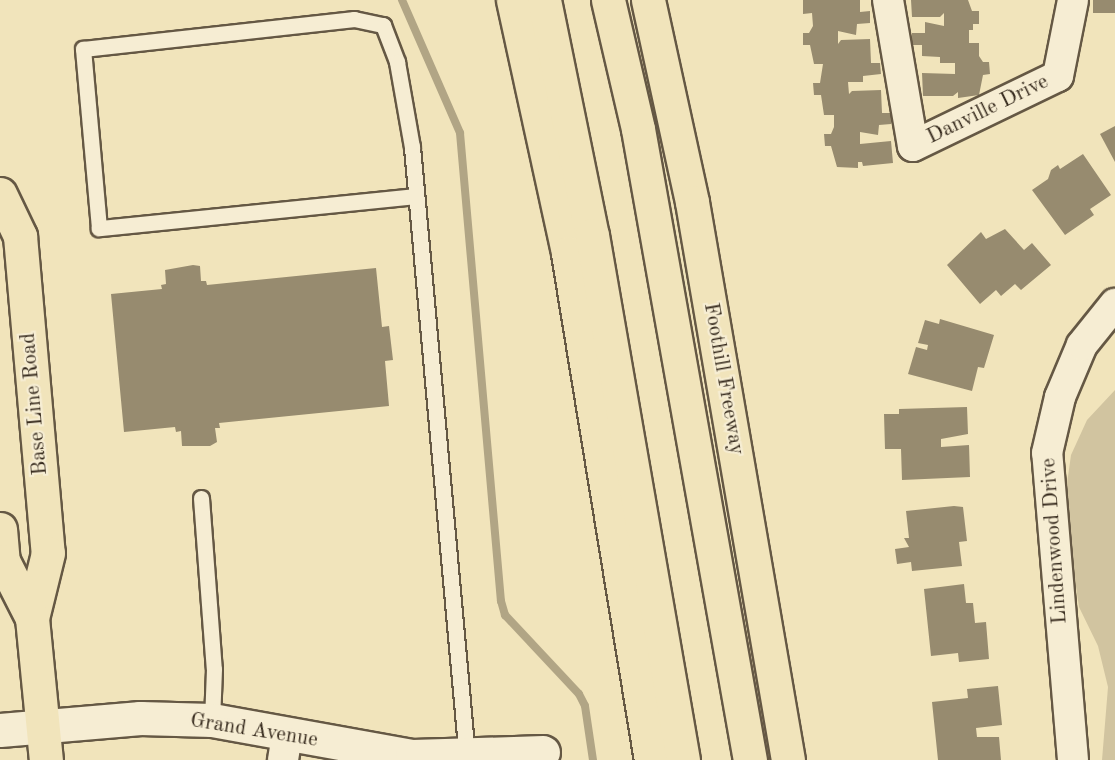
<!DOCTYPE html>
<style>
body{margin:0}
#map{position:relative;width:1115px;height:760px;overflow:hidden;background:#f1e4bb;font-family:"Old Standard TT",serif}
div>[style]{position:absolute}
.green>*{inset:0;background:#d1c4a0}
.stream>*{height:8px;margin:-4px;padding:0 4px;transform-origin:4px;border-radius:4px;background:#b1a585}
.building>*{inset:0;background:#978b6f;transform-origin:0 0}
.roads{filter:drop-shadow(2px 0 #655844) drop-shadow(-2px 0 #655844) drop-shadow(0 2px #655844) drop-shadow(0 -2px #655844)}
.lane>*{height:15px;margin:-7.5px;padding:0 7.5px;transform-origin:7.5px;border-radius:7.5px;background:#f6edd3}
.street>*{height:30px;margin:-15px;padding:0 15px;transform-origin:15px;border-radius:15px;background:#f6edd3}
.secondary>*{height:33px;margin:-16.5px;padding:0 16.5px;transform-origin:16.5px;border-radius:16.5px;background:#f6edd3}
.primary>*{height:33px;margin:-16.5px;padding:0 16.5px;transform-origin:16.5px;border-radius:16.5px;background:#f1e4bb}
.highway>*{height:33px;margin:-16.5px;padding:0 16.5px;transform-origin:16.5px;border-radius:16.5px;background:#f1e4bb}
span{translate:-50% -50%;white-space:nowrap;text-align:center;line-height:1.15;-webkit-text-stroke:4.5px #f6edd3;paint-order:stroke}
.street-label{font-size:21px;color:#362a1d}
</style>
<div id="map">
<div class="green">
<div style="clip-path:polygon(1115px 390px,1115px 760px,1102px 760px,1108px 687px,1098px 646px,1079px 607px,1064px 505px,1071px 455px,1087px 420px)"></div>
</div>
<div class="stream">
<div style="left:402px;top:0;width:145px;rotate:66.4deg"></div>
<div style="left:460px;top:133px;width:470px;rotate:85deg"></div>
<div style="left:501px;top:601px;width:15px;rotate:74deg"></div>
<div style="left:505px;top:615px;width:108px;rotate:46.9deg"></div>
<div style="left:579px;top:694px;width:13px;rotate:63deg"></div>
<div style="left:585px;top:706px;width:55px;rotate:81.6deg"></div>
</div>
<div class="building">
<div style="clip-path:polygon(803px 0,860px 0,860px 12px,870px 11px,870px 23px,857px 24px,856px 35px,838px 31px,838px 44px,841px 40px,870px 39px,871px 63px,880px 63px,881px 74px,863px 76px,863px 82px,848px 82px,849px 94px,852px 91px,881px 90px,882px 113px,891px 113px,891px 124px,879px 125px,878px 135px,860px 132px,860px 144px,891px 141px,893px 163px,863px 166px,862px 162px,858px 162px,858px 168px,837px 167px,831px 146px,825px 146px,824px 134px,831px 134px,834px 127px,834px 115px,824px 115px,821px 95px,814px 95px,813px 83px,820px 83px,823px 64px,814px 64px,810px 45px,803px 45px,803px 33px,809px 33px,813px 26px,812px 13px,803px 14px)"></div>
<div style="clip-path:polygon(911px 0,968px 0,972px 11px,979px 11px,979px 24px,973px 24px,973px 30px,969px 30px,969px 43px,979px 43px,979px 56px,983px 62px,989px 62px,990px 74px,983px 75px,979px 95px,958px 98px,958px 92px,953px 96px,923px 96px,922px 73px,955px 74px,955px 63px,940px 63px,940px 57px,922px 56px,922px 45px,912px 45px,912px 33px,925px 33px,925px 22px,944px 26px,944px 13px,940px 17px,912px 17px)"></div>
<div style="left:1093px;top:0;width:22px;height:13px"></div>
<div style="clip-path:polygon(1115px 126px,1115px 162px,1100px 134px)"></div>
<div style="clip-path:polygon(1083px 154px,1111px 195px,1090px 209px,1094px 215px,1065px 235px,1032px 190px,1048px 179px,1051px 170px,1058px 165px,1060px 169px)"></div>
<div style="clip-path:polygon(1005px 229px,1024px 250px,1032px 243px,1051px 265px,1021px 290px,1015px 284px,1001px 296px,996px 290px,980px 304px,947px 265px,981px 232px,986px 239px)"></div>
<div style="clip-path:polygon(193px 265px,200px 266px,201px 281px,206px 281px,207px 285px,376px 268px,382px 327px,389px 326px,393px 360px,385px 361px,389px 406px,219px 423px,220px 428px,215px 428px,217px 442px,210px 446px,182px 446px,181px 431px,176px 432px,175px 427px,124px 432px,111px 294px,162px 289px,161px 285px,166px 284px,165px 270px)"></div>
<div style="clip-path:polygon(940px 319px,994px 335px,984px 368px,978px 367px,972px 391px,908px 374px,916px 347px,927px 350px,928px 345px,918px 343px,925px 320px,939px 324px)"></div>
<div style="clip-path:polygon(967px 407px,968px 434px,941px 439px,941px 447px,969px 445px,970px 477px,902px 480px,901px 449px,885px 449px,884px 414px,899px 414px,899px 409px)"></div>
<div style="clip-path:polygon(954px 506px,963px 507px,967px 541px,959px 542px,962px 566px,912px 571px,911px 562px,897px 564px,895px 549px,909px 547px,904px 538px,909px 538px,906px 511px)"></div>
<div style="clip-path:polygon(964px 584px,966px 603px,973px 603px,975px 623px,986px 622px,989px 659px,959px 662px,958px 653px,931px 656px,924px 589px)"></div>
<div style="clip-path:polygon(998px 686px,1002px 725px,976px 728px,977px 737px,999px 737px,1001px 760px,938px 760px,932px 702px,968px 698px,967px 689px)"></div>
</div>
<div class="roads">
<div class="lane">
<div style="left:416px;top:196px;width:319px;rotate:174.2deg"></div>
<div style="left:99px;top:228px;width:180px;rotate:-95.1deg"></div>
<div style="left:83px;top:49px;width:273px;rotate:-6.3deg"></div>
<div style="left:354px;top:19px;width:30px;rotate:12deg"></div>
<div style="left:383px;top:25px;width:40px;rotate:69deg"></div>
<div style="left:397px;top:62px;width:86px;rotate:80deg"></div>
<div style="left:412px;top:147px;width:612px;rotate:84.85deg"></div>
<div style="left:201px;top:498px;width:171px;rotate:85.7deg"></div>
<div style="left:214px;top:669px;width:51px;rotate:92.2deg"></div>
</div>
<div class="street">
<div style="left:888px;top:0;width:148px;rotate:80.3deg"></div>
<div style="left:913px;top:146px;width:161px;rotate:-25.8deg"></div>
<div style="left:1058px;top:76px;width:77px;rotate:-78.8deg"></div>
<div style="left:283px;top:760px;width:24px;rotate:-81deg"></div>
<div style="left:1073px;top:760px;width:308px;rotate:-94.8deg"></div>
<div style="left:1047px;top:453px;width:57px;rotate:-76.9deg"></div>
<div style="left:1060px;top:397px;width:56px;rotate:-67.1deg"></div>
<div style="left:1082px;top:345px;width:53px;rotate:-51.2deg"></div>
</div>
<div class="secondary">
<div style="left:0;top:730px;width:141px;rotate:-4.9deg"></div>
<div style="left:140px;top:718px;width:72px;rotate:1.6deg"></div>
<div style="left:212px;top:720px;width:203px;rotate:10.2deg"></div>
<div style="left:412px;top:756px;width:131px;rotate:-1.7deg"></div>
</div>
<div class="primary">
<div style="left:0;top:194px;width:47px;rotate:64.5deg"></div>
<div style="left:20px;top:236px;width:318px;rotate:85deg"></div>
<div style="left:48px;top:553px;width:67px;rotate:103.8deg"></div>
<div style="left:32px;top:618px;width:143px;rotate:84.4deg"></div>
<div style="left:0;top:529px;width:32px;rotate:85deg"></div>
<div style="left:3px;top:561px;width:64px;rotate:63deg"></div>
</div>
<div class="highway">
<div style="left:513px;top:0;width:259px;rotate:77.7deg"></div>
<div style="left:568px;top:253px;width:514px;rotate:80.7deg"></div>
<div style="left:544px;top:0;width:240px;rotate:78.5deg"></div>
<div style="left:592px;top:235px;width:533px;rotate:80.17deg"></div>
<div style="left:608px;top:0;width:132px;rotate:76.9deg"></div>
<div style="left:638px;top:129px;width:641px;rotate:79.94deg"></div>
<div style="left:648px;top:0;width:207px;rotate:77.7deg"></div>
<div style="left:692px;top:202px;width:566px;rotate:80.24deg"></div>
</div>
</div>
<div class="street-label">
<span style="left:988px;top:110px;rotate:-26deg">Danville Drive</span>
<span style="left:723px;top:379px;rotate:80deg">Foothill Freeway</span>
<span style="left:35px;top:404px;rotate:-95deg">Base Line Road</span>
<span style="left:1055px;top:541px;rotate:-94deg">Lindenwood Drive</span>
<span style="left:254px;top:731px;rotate:9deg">Grand Avenue</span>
</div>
</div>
